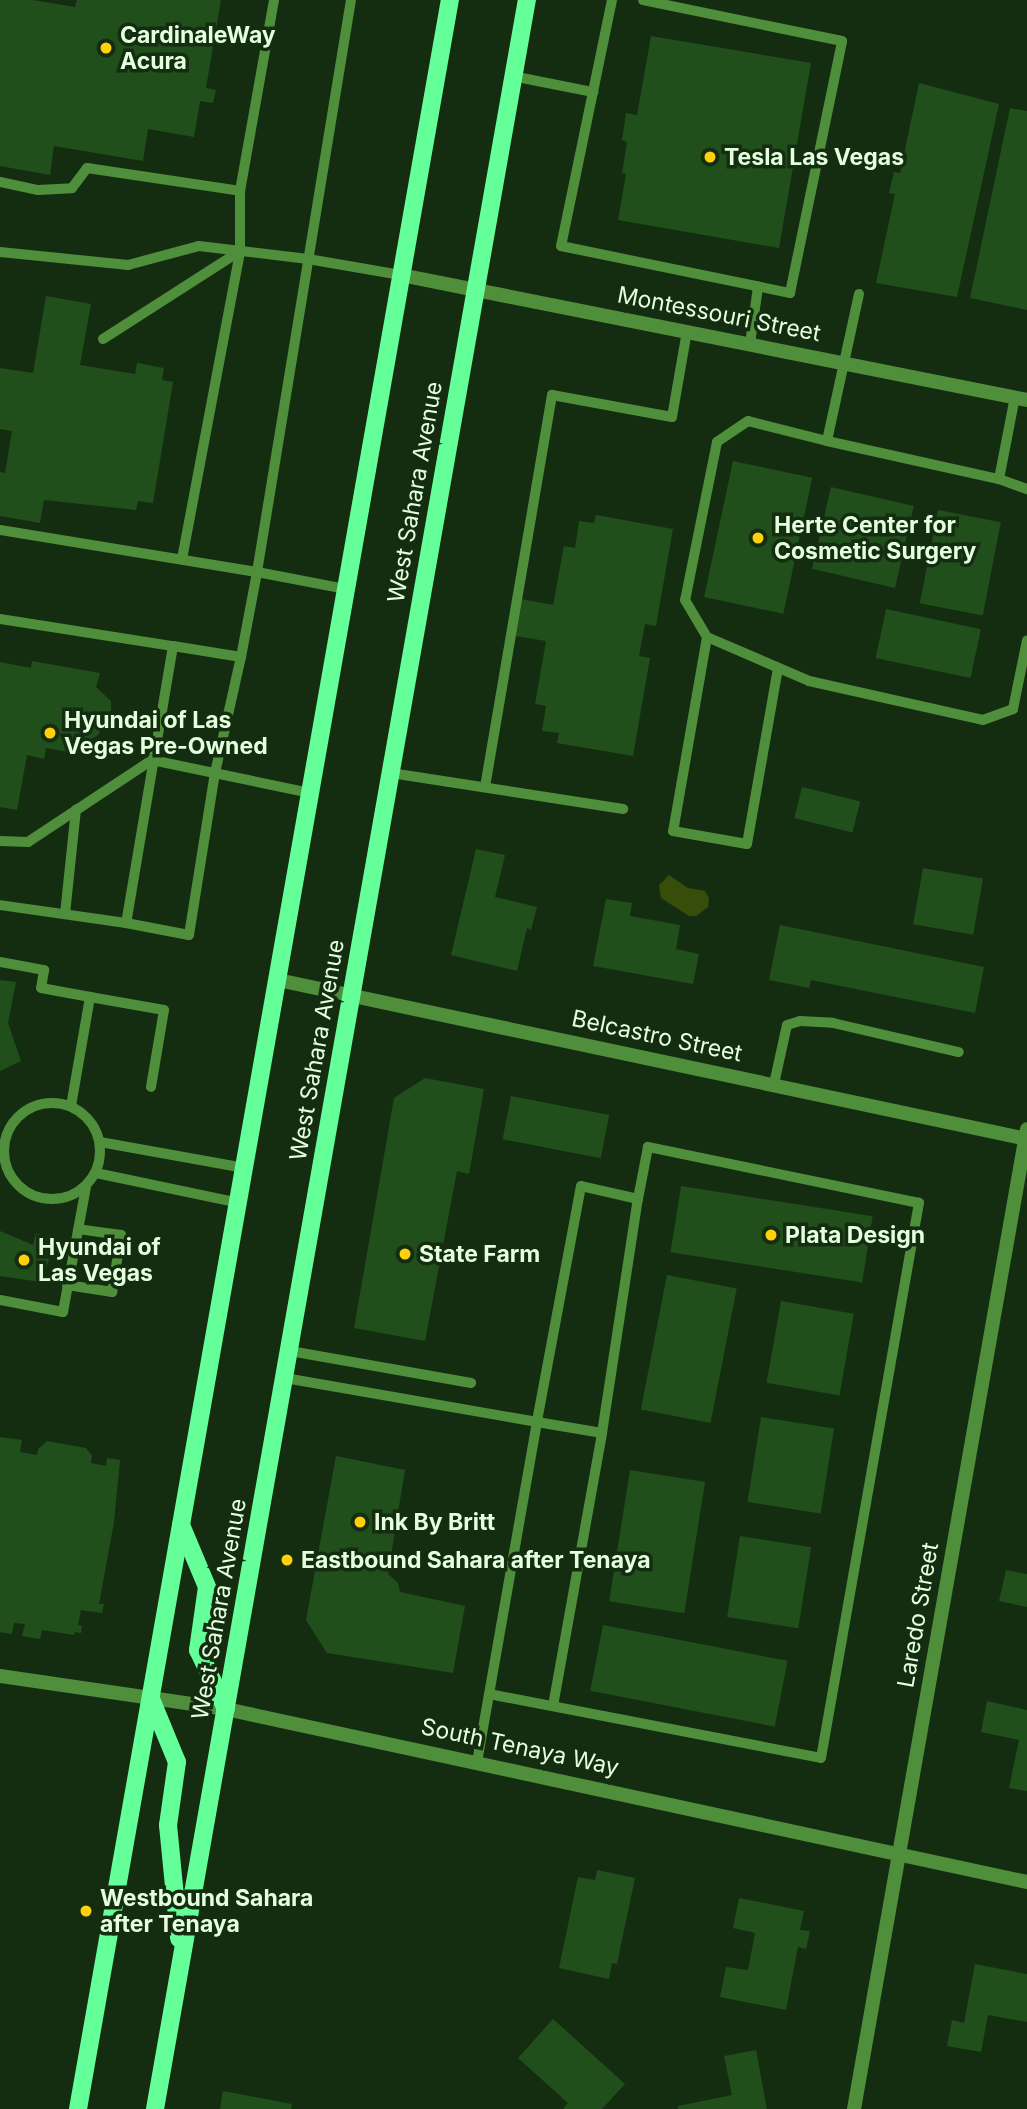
<!DOCTYPE html>
<style>
body{margin:0}
#map{position:relative;width:1027px;height:2109px;overflow:hidden;background:#142d11;font-family:Inter,sans-serif}
div>[style]{position:absolute}
.water>*{inset:0;background:#364e09}
.building>*{inset:0;background:#204f1c;transform-origin:0 0}
.service>*{height:10px;margin:-5px;padding:0 5px;transform-origin:5px;border-radius:5px;background:#4f8e3b}
.service>.ring{margin:-5px;padding:0;box-sizing:content-box;background:none;border:10px solid #4f8e3b;border-radius:50%}
.minor>*{height:14px;margin:-7px;padding:0 7px;transform-origin:7px;border-radius:7px;background:#4f8e3b}
.tertiary>*{height:14px;margin:-7px;padding:0 7px;transform-origin:7px;border-radius:7px;background:#4f8e3b}
.primary>*{height:18px;margin:-9px;padding:0 9px;transform-origin:9px;border-radius:9px;background:#64ff99}
.dots>*{width:19px;height:19px;translate:-50% -50%;box-sizing:border-box;border:4px solid #142d11;border-radius:50%}
span{translate:-50% -50%;white-space:nowrap;text-align:center;line-height:1.15;-webkit-text-stroke:7px #142d11;paint-order:stroke}
.poi-label{font-size:23px;color:#e3ffdd;font-weight:700}
.left{translate:0 -50%;text-align:left}
.street-label{font-size:23px;color:#e3ffdd}
</style>
<div id="map">
<div class="water">
<div style="clip-path:polygon(669px 875px,688px 888px,705px 891px,709px 898px,708px 907px,696px 916px,689px 916px,661px 898px,659px 885px)"></div>
</div>
<div class="building">
<div style="clip-path:polygon(0 0,33px 0,75px 7px,77px 0,221px 0,206px 88px,216px 90px,213px 103px,200px 101px,194px 137px,148px 129px,143px 161px,54px 146px,50px 175px,0 166px)"></div>
<div style="clip-path:polygon(651px 36px,811px 63px,779px 248px,618px 220px,626px 174px,622px 173px,627px 142px,622px 140px,626px 113px,637px 115px)"></div>
<div style="clip-path:polygon(919px 83px,999px 104px,957px 297px,876px 283px,895px 194px,889px 193px,894px 172px,900px 173px)"></div>
<div style="clip-path:polygon(1010px 108px,1027px 111px,1027px 310px,970px 298px)"></div>
<div style="clip-path:polygon(46px 296px,91px 304px,80px 365px,135px 374px,137px 363px,164px 368px,162px 380px,173px 382px,153px 503px,138px 501px,136px 510px,44px 500px,40px 523px,0 516px,0 472px,5px 473px,12px 431px,0 429px,0 368px,33px 373px)"></div>
<div style="left:733px;top:461px;width:81px;height:139px;rotate:12deg"></div>
<div style="left:831px;top:487px;width:85px;height:84px;rotate:13deg"></div>
<div style="left:938px;top:510px;width:64px;height:95px;rotate:11deg"></div>
<div style="clip-path:polygon(596px 515px,673px 529px,656px 626px,645px 624px,639px 656px,650px 658px,633px 756px,557px 743px,559px 733px,542px 731px,546px 706px,535px 704px,546px 641px,515px 636px,521px 599px,553px 605px,564px 546px,575px 548px,579px 521px,594px 523px)"></div>
<div style="left:886px;top:609px;width:97px;height:50px;rotate:12deg"></div>
<div style="clip-path:polygon(32px 661px,100px 673px,96px 687px,111px 701px,111px 716px,97px 736px,84px 742px,84px 755px,46px 748px,44px 759px,27px 755px,17px 810px,0 807px,0 662px,31px 668px)"></div>
<div style="left:802px;top:787px;width:60px;height:32px;rotate:14deg"></div>
<div style="clip-path:polygon(476px 849px,505px 855px,495px 897px,537px 907px,531px 930px,527px 928px,517px 971px,451px 955px)"></div>
<div style="left:923px;top:868px;width:61px;height:57px;rotate:10deg"></div>
<div style="clip-path:polygon(606px 899px,632px 903px,630px 916px,680px 925px,676px 949px,699px 954px,693px 984px,593px 966px)"></div>
<div style="clip-path:polygon(780px 925px,984px 967px,975px 1013px,811px 980px,809px 988px,769px 980px)"></div>
<div style="clip-path:polygon(0 980px,16px 982px,8px 1023px,21px 1061px,0 1071px)"></div>
<div style="clip-path:polygon(425px 1078px,484px 1089px,469px 1174px,457px 1171px,425px 1341px,354px 1328px,394px 1098px)"></div>
<div style="left:511px;top:1096px;width:100px;height:44px;rotate:11deg"></div>
<div style="left:681px;top:1186px;width:194px;height:67px;rotate:9deg"></div>
<div style="clip-path:polygon(0 1231px,33px 1245px,36px 1233px,56px 1240px,41px 1282px,0 1276px)"></div>
<div style="left:667px;top:1275px;width:71px;height:137px;rotate:11deg"></div>
<div style="left:781px;top:1301px;width:74px;height:83px;rotate:10deg"></div>
<div style="left:761px;top:1417px;width:74px;height:86px;rotate:9deg"></div>
<div style="clip-path:polygon(0 1437px,22px 1440px,20px 1452px,37px 1455px,38px 1449px,47px 1441px,86px 1448px,92px 1456px,91px 1463px,106px 1466px,107px 1458px,120px 1460px,114px 1522px,99px 1604px,104px 1604px,102px 1613px,81px 1610px,78px 1625px,82px 1626px,81px 1633px,75px 1632px,74px 1635px,42px 1630px,40px 1639px,22px 1636px,25px 1624px,14px 1623px,12px 1634px,0 1632px)"></div>
<div style="clip-path:polygon(336px 1456px,405px 1470px,388px 1574px,398px 1583px,400px 1592px,465px 1606px,453px 1673px,327px 1653px,306px 1620px)"></div>
<div style="left:630px;top:1470px;width:76px;height:133px;rotate:9deg"></div>
<div style="left:740px;top:1536px;width:72px;height:82px;rotate:9deg"></div>
<div style="clip-path:polygon(1006px 1570px,1027px 1574px,1027px 1607px,999px 1601px)"></div>
<div style="left:603px;top:1625px;width:188px;height:67px;rotate:11deg"></div>
<div style="clip-path:polygon(987px 1701px,1027px 1710px,1027px 1791px,1009px 1788px,1019px 1740px,981px 1732px)"></div>
<div style="clip-path:polygon(597px 1870px,635px 1878px,617px 1964px,612px 1963px,609px 1979px,559px 1968px,578px 1877px,595px 1880px)"></div>
<div style="clip-path:polygon(739px 1898px,804px 1911px,800px 1930px,810px 1931px,806px 1949px,798px 1947px,786px 2010px,720px 1997px,726px 1967px,748px 1970px,755px 1933px,733px 1928px)"></div>
<div style="clip-path:polygon(975px 1964px,1027px 1974px,1027px 2022px,988px 2015px,981px 2052px,947px 2046px,952px 2020px,964px 2023px)"></div>
<div style="clip-path:polygon(553px 2019px,625px 2084px,602px 2109px,563px 2109px,568px 2103px,518px 2058px)"></div>
<div style="clip-path:polygon(756px 2050px,767px 2109px,678px 2109px,678px 2106px,732px 2095px,724px 2056px)"></div>
<div style="clip-path:polygon(223px 2091px,292px 2104px,291px 2109px,220px 2109px)"></div>
</div>
<div class="service">
<div style="left:612px;top:0;width:251px;rotate:101.7deg"></div>
<div style="left:561px;top:246px;width:234px;rotate:11.6deg"></div>
<div style="left:790px;top:293px;width:257px;rotate:-78.3deg"></div>
<div style="left:842px;top:41px;width:203px;rotate:-168.4deg"></div>
<div style="left:512px;top:76px;width:83px;rotate:11.2deg"></div>
<div style="left:0;top:182px;width:39px;rotate:12deg"></div>
<div style="left:38px;top:190px;width:34px;rotate:-3deg"></div>
<div style="left:72px;top:188px;width:25px;rotate:-53deg"></div>
<div style="left:87px;top:168px;width:155px;rotate:8.5deg"></div>
<div style="left:0;top:252px;width:129px;rotate:5.8deg"></div>
<div style="left:128px;top:265px;width:73px;rotate:-15deg"></div>
<div style="left:199px;top:246px;width:110px;rotate:6.8deg"></div>
<div style="left:308px;top:259px;width:94px;rotate:9.8deg"></div>
<div style="left:859px;top:294px;width:150px;rotate:102.3deg"></div>
<div style="left:827px;top:441px;width:176px;rotate:12.5deg"></div>
<div style="left:999px;top:479px;width:84px;rotate:-79deg"></div>
<div style="left:103px;top:339px;width:163px;rotate:-32.7deg"></div>
<div style="left:750px;top:344px;width:58px;rotate:-82deg"></div>
<div style="left:827px;top:441px;width:81px;rotate:-165.8deg"></div>
<div style="left:748px;top:421px;width:37px;rotate:146deg"></div>
<div style="left:717px;top:442px;width:161px;rotate:101.4deg"></div>
<div style="left:685px;top:600px;width:43px;rotate:59.3deg"></div>
<div style="left:707px;top:637px;width:111px;rotate:23.3deg"></div>
<div style="left:809px;top:681px;width:178px;rotate:12.6deg"></div>
<div style="left:983px;top:720px;width:32px;rotate:-20deg"></div>
<div style="left:1013px;top:709px;width:70px;rotate:-78.5deg"></div>
<div style="left:999px;top:479px;width:30px;rotate:20deg"></div>
<div style="left:0;top:530px;width:260px;rotate:9.3deg"></div>
<div style="left:257px;top:572px;width:580px;rotate:-80.67deg"></div>
<div style="left:182px;top:559px;width:313px;rotate:-79.3deg"></div>
<div style="left:240px;top:251px;width:60px;rotate:-90deg"></div>
<div style="left:240px;top:191px;width:194px;rotate:-79.9deg"></div>
<div style="left:0;top:619px;width:175px;rotate:8.9deg"></div>
<div style="left:173px;top:646px;width:281px;rotate:99.6deg"></div>
<div style="left:126px;top:923px;width:127px;rotate:-171.9deg"></div>
<div style="left:707px;top:637px;width:197px;rotate:99.9deg"></div>
<div style="left:673px;top:831px;width:75px;rotate:10deg"></div>
<div style="left:747px;top:844px;width:179px;rotate:-80deg"></div>
<div style="left:241px;top:657px;width:86px;rotate:-79.3deg"></div>
<div style="left:257px;top:572px;width:91px;rotate:10.8deg"></div>
<div style="left:391px;top:773px;width:235px;rotate:8.8deg"></div>
<div style="left:485px;top:787px;width:398px;rotate:-80.3deg"></div>
<div style="left:552px;top:395px;width:122px;rotate:10.4deg"></div>
<div style="left:672px;top:417px;width:87px;rotate:-80.1deg"></div>
<div style="left:0;top:841px;width:28px;rotate:2deg"></div>
<div style="left:28px;top:842px;width:149px;rotate:-33.5deg"></div>
<div style="left:152px;top:760px;width:161px;rotate:11.8deg"></div>
<div style="left:65px;top:914px;width:105px;rotate:-84deg"></div>
<div style="left:126px;top:923px;width:64px;rotate:10.8deg"></div>
<div style="left:189px;top:935px;width:164px;rotate:-80.9deg"></div>
<div style="left:215px;top:773px;width:119px;rotate:-77.4deg"></div>
<div style="left:241px;top:657px;width:69px;rotate:-170.8deg"></div>
<div style="left:0;top:962px;width:45px;rotate:10.3deg"></div>
<div style="left:44px;top:970px;width:18px;rotate:99deg"></div>
<div style="left:41px;top:988px;width:50px;rotate:10.4deg"></div>
<div style="left:774px;top:1084px;width:60px;rotate:-77.6deg"></div>
<div style="left:787px;top:1025px;width:14px;rotate:-17deg"></div>
<div style="left:800px;top:1021px;width:33px;rotate:3deg"></div>
<div style="left:833px;top:1023px;width:129px;rotate:13deg"></div>
<div class="ring" style="left:4px;top:1103px;width:86px;height:86px"></div>
<div style="left:71px;top:1106px;width:111px;rotate:-80.1deg"></div>
<div style="left:90px;top:997px;width:75px;rotate:10deg"></div>
<div style="left:164px;top:1010px;width:78px;rotate:99.6deg"></div>
<div style="left:100px;top:1142px;width:147px;rotate:10.2deg"></div>
<div style="left:96px;top:1173px;width:146px;rotate:11.8deg"></div>
<div style="left:67px;top:1285px;width:46px;rotate:8.8deg"></div>
<div style="left:112px;top:1292px;width:58px;rotate:-81deg"></div>
<div style="left:121px;top:1235px;width:43px;rotate:-172.1deg"></div>
<div style="left:0;top:1300px;width:64px;rotate:10.8deg"></div>
<div style="left:63px;top:1312px;width:127px;rotate:-79.6deg"></div>
<div style="left:290px;top:1351px;width:184px;rotate:10deg"></div>
<div style="left:285px;top:1378px;width:256px;rotate:9.9deg"></div>
<div style="left:537px;top:1422px;width:344px;rotate:100deg"></div>
<div style="left:489px;top:1694px;width:338px;rotate:10.9deg"></div>
<div style="left:821px;top:1758px;width:564px;rotate:-79.99deg"></div>
<div style="left:919px;top:1203px;width:277px;rotate:-168.3deg"></div>
<div style="left:648px;top:1147px;width:53px;rotate:100.9deg"></div>
<div style="left:638px;top:1199px;width:58px;rotate:-167.2deg"></div>
<div style="left:581px;top:1186px;width:240px;rotate:100.6deg"></div>
<div style="left:537px;top:1422px;width:66px;rotate:9.6deg"></div>
<div style="left:553px;top:1706px;width:277px;rotate:-79.8deg"></div>
<div style="left:602px;top:1433px;width:237px;rotate:-81.3deg"></div>
</div>
<div class="minor">
<div style="left:401px;top:275px;width:638px;rotate:11.29deg"></div>
<div style="left:278px;top:980px;width:766px;rotate:11.99deg"></div>
<div style="left:854px;top:2109px;width:995px;rotate:-79.99deg"></div>
</div>
<div class="tertiary">
<div style="left:0;top:1676px;width:228px;rotate:8.3deg"></div>
<div style="left:226px;top:1709px;width:819px;rotate:12.19deg"></div>
</div>
<div class="primary">
<div style="left:181px;top:1525px;width:67px;rotate:67.2deg"></div>
<div style="left:207px;top:1587px;width:64px;rotate:98.1deg"></div>
<div style="left:198px;top:1650px;width:65px;rotate:64.6deg"></div>
<div style="left:151px;top:1699px;width:68px;rotate:67.6deg"></div>
<div style="left:177px;top:1762px;width:64px;rotate:98.1deg"></div>
<div style="left:168px;top:1825px;width:114px;rotate:84.4deg"></div>
<div style="left:78px;top:2109px;width:2142px;rotate:-80deg"></div>
<div style="left:155px;top:2109px;width:2142px;rotate:-80deg"></div>
</div>
<div class="dots">
<div style="left:106px;top:48px;background:#ffd109"></div>
<div style="left:710px;top:157px;background:#ffd109"></div>
<div style="left:758px;top:538px;background:#ffd109"></div>
<div style="left:50px;top:733px;background:#ffd109"></div>
<div style="left:771px;top:1235px;background:#ffd109"></div>
<div style="left:405px;top:1254px;background:#ffd109"></div>
<div style="left:24px;top:1260px;background:#ffd109"></div>
<div style="left:360px;top:1522px;background:#ffd109"></div>
<div style="left:287px;top:1560px;background:#ffd109"></div>
<div style="left:86px;top:1911px;background:#ffd109"></div>
</div>
<div class="poi-label">
<span class="left" style="left:120px;top:48px">CardinaleWay<br>Acura</span>
<span class="left" style="left:724px;top:157px">Tesla Las Vegas</span>
<span class="left" style="left:774px;top:538px">Herte Center for<br>Cosmetic Surgery</span>
<span class="left" style="left:64px;top:733px">Hyundai of Las<br>Vegas Pre-Owned</span>
<span class="left" style="left:785px;top:1235px">Plata Design</span>
<span class="left" style="left:38px;top:1260px">Hyundai of<br>Las Vegas</span>
<span class="left" style="left:419px;top:1254px">State Farm</span>
<span class="left" style="left:374px;top:1522px">Ink By Britt</span>
<span class="left" style="left:301px;top:1560px">Eastbound Sahara after Tenaya</span>
<span class="left" style="left:100px;top:1911px">Westbound Sahara<br>after Tenaya</span>
</div>
<div class="street-label">
<span style="left:719px;top:314px;rotate:11deg">Montessouri Street</span>
<span style="left:415px;top:492px;rotate:-80deg">West Sahara Avenue</span>
<span style="left:657px;top:1036px;rotate:12deg">Belcastro Street</span>
<span style="left:317px;top:1050px;rotate:-80deg">West Sahara Avenue</span>
<span style="left:219px;top:1609px;rotate:-80deg">West Sahara Avenue</span>
<span style="left:918px;top:1615px;rotate:-80deg">Laredo Street</span>
<span style="left:520px;top:1747px;rotate:12deg">South Tenaya Way</span>
</div>
</div>
